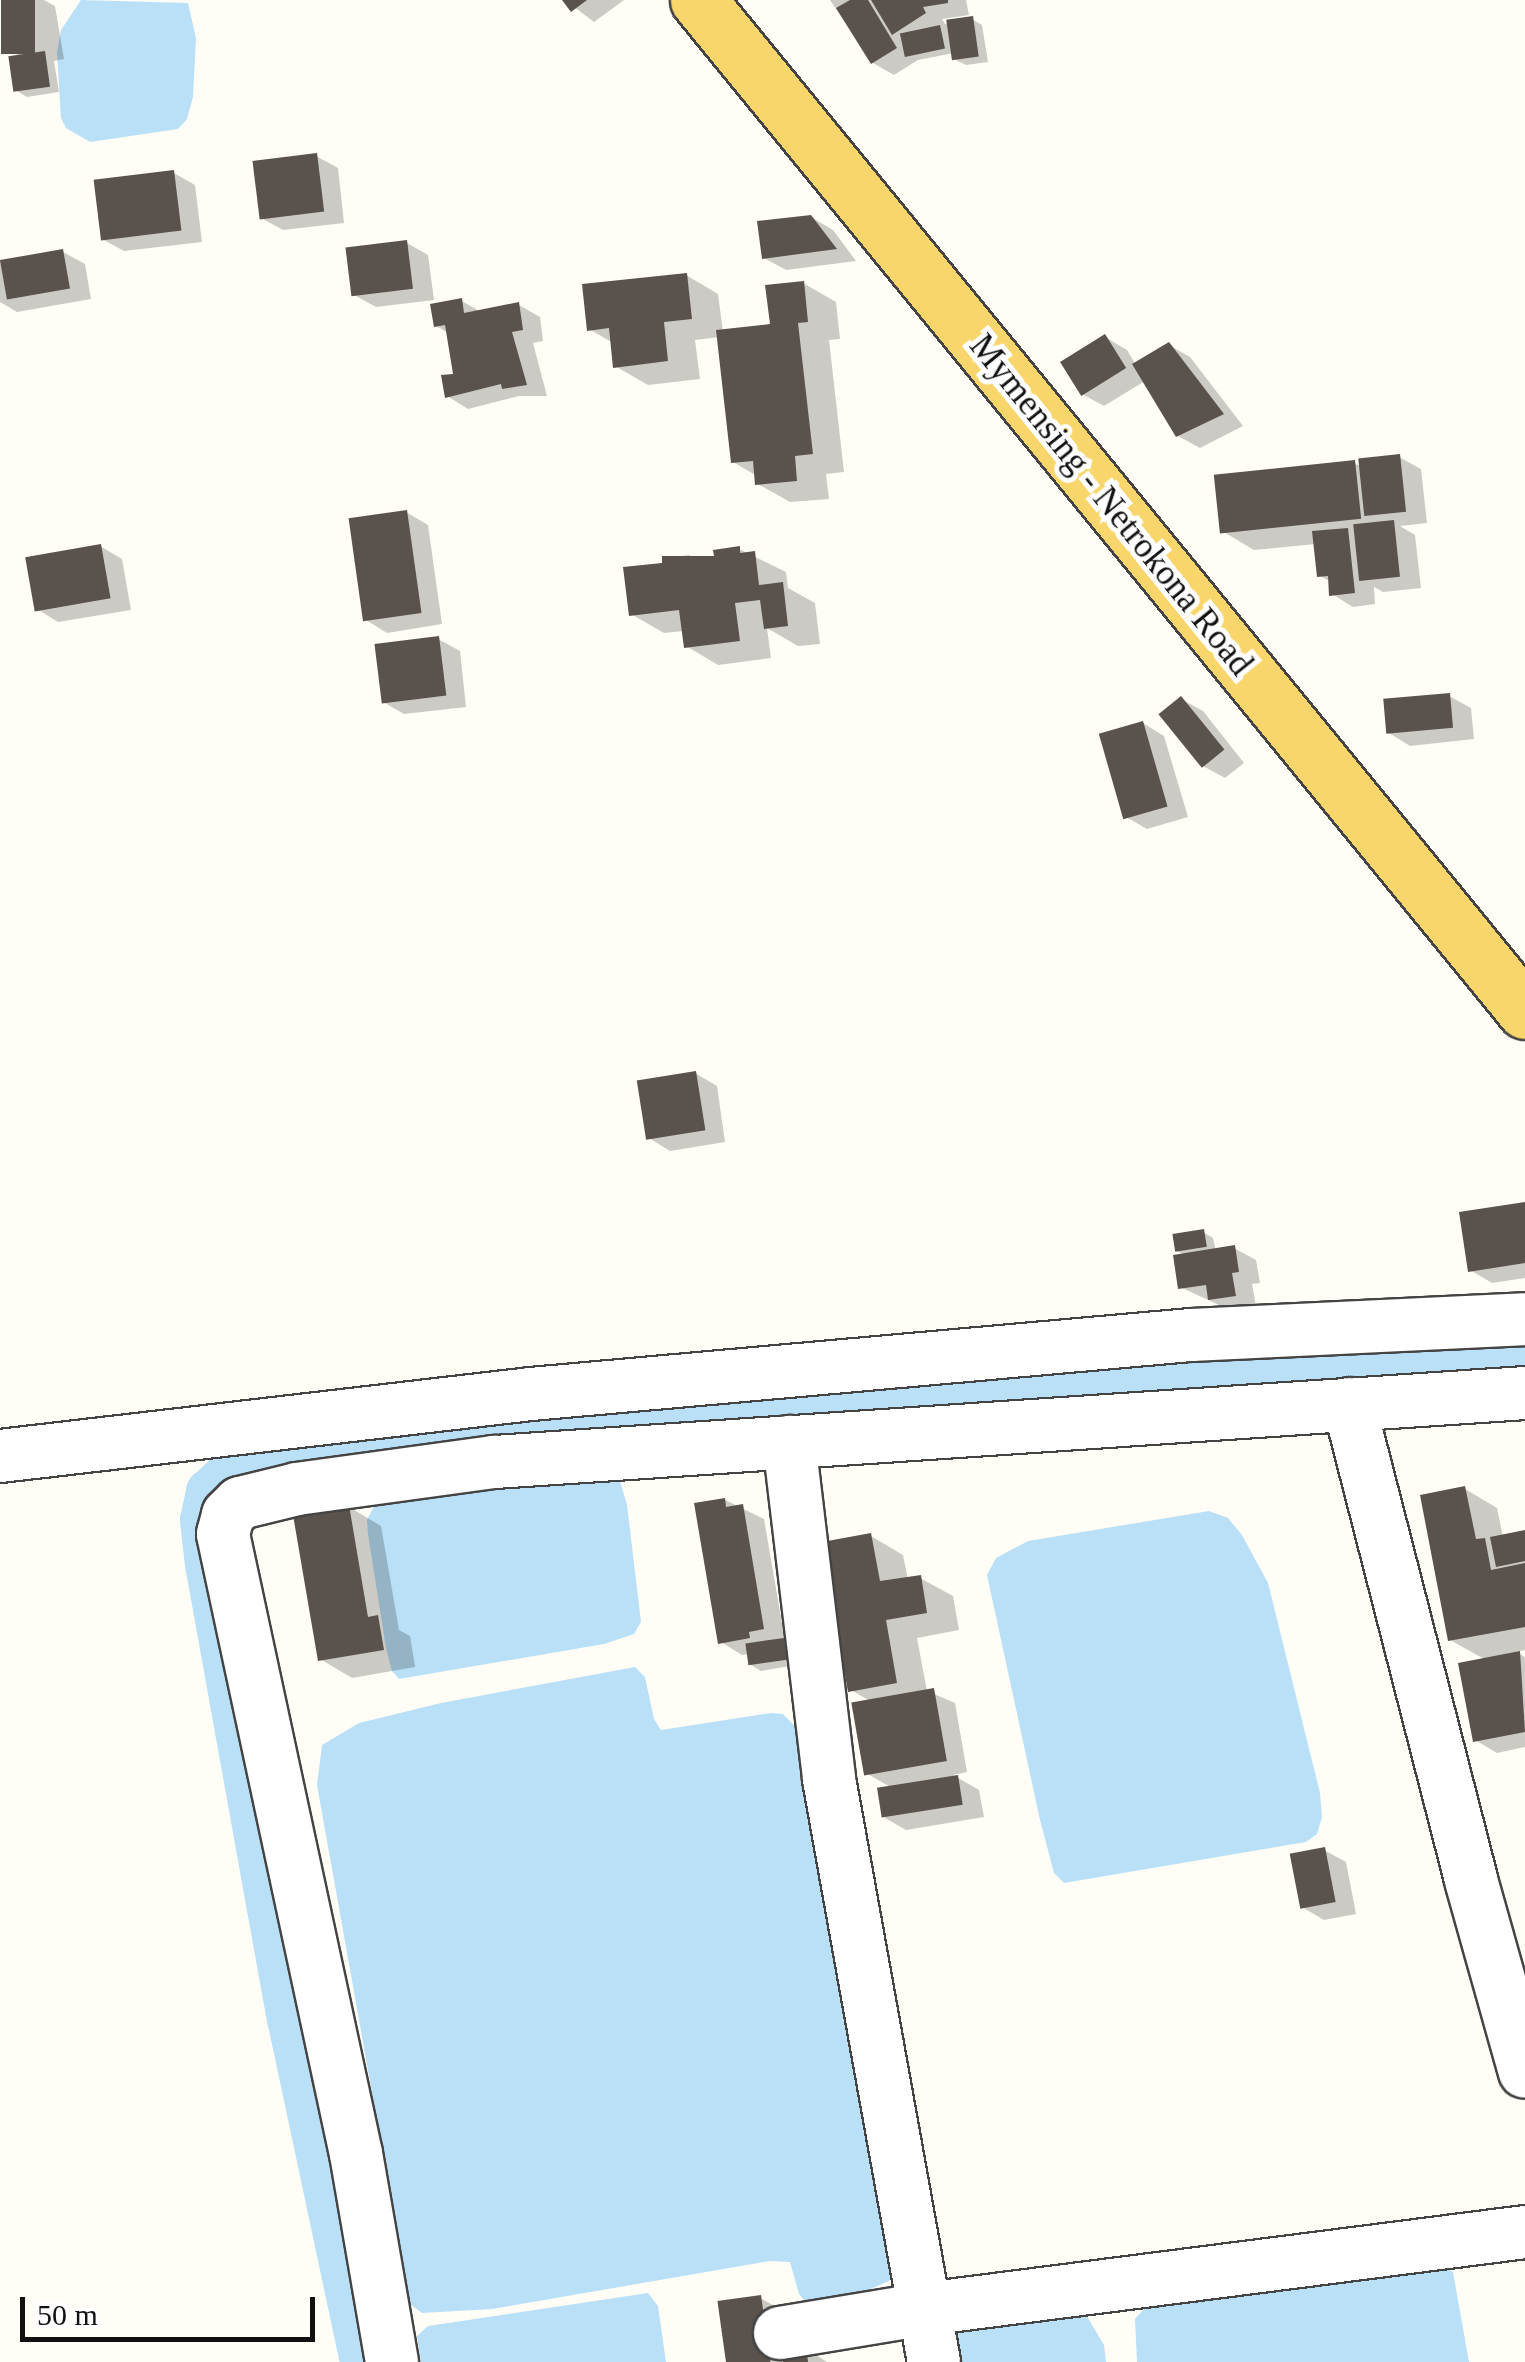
<!DOCTYPE html>
<style>
body{margin:0}
#map{position:relative;width:1525px;height:2362px;overflow:hidden;background:#fffdf5;font-family:"Times New Roman",serif}
div>[style]{position:absolute}
.water>*{inset:0;background:#b9e0f7}
.shadow>*{inset:0;background:#0003}
.canal>*{height:42px;margin:-21px;padding:0 21px;transform-origin:21px;border-radius:21px;background:#b9e0f7}
.building>*{inset:0;background:#5a524d;transform-origin:0 0}
.roads{filter:drop-shadow(2px 0 #444) drop-shadow(-2px 0 #444) drop-shadow(0 2px #444) drop-shadow(0 -2px #444)}
.minor>*{height:52px;margin:-26px;padding:0 26px;transform-origin:26px;border-radius:26px;background:#fff}
.major>*{height:55px;margin:-27.5px;padding:0 27.5px;transform-origin:27.5px;border-radius:27.5px;background:#f9d66b}
span{translate:-50% -50%;white-space:nowrap;text-align:center;line-height:1.15;-webkit-text-stroke:10px #fff;paint-order:stroke}
.street-label{font-size:35px;color:#111}
.scale{position:absolute;left:20px;top:2297px;width:295px;height:45px;box-sizing:border-box;border:5px solid #111;border-top:0;padding-left:12px;font-size:30px;line-height:35px;white-space:nowrap;color:#111;-webkit-text-stroke:8px #fff;paint-order:stroke}
</style>
<div id="map">
<div class="water">
<div style="clip-path:polygon(81px 0,188px 3px,196px 38px,193px 97px,187px 119px,178px 129px,90px 142px,66px 128px,61px 118px,57px 53px,61px 30px)"></div>
<div style="clip-path:polygon(599px 1470px,620px 1481px,627px 1505px,641px 1622px,634px 1634px,604px 1644px,399px 1679px,392px 1671px,386px 1648px,368px 1534px,367px 1520px,374px 1506px,384px 1499px)"></div>
<div style="clip-path:polygon(1209px 1511px,1228px 1518px,1242px 1535px,1268px 1583px,1320px 1793px,1322px 1817px,1317px 1834px,1306px 1842px,1064px 1883px,1054px 1873px,1040px 1820px,987px 1575px,996px 1558px,1028px 1541px)"></div>
<div style="clip-path:polygon(635px 1667px,645px 1677px,654px 1719px,661px 1730px,771px 1713px,783px 1714px,802px 1734px,897px 2268px,889px 2281px,868px 2290px,815px 2301px,804px 2300px,799px 2294px,790px 2262px,770px 2261px,492px 2309px,422px 2313px,410px 2304px,405px 2277px,317px 1785px,322px 1745px,359px 1723px,441px 1703px)"></div>
<div style="clip-path:polygon(1439px 2264px,1453px 2272px,1469px 2362px,1137px 2362px,1135px 2319px,1146px 2307px)"></div>
<div style="clip-path:polygon(648px 2293px,658px 2306px,666px 2362px,421px 2362px,417px 2336px,428px 2326px)"></div>
<div style="clip-path:polygon(1076px 2311px,1088px 2318px,1104px 2345px,1106px 2362px,946px 2362px,944px 2332px)"></div>
</div>
<div class="shadow">
<div style="clip-path:polygon(4px 0,44px 0,55px 6px,64px 59px,54px 61px,59px 92px,27px 97px,17px 91px,23px 58px,13px 52px)"></div>
<div style="clip-path:polygon(565px 0,624px 0,594px 22px)"></div>
<div style="clip-path:polygon(830px 0,966px 0,969px 15px,942px 19px,945px 24px,972px 19px,982px 25px,988px 62px,966px 65px,956px 60px,954px 53px,918px 60px,894px 75px,873px 63px)"></div>
<div style="clip-path:polygon(316px 156px,338px 168px,344px 223px,283px 230px,261px 218px)"></div>
<div style="clip-path:polygon(174px 173px,195px 185px,202px 242px,124px 251px,102px 239px)"></div>
<div style="clip-path:polygon(811px 217px,833px 230px,856px 261px,786px 270px,764px 258px)"></div>
<div style="clip-path:polygon(407px 243px,428px 255px,434px 300px,376px 307px,354px 295px)"></div>
<div style="clip-path:polygon(63px 252px,85px 264px,91px 299px,17px 312px,0 302px,0 262px)"></div>
<div style="clip-path:polygon(686px 275px,718px 294px,723px 332px,772px 326px,803px 283px,836px 302px,840px 339px,829px 340px,844px 472px,826px 474px,829px 499px,790px 502px,758px 484px,757px 476px,733px 462px,720px 337px,695px 340px,700px 379px,648px 385px,615px 366px,613px 343px,589px 329px)"></div>
<div style="clip-path:polygon(462px 301px,481px 312px,519px 305px,540px 317px,543px 341px,533px 343px,547px 396px,519px 396px,468px 409px,447px 396px,456px 376px,447px 332px,436px 326px)"></div>
<div style="clip-path:polygon(1105px 337px,1127px 350px,1136px 365px,1169px 345px,1190px 357px,1243px 426px,1200px 448px,1178px 436px,1145px 381px,1104px 406px,1082px 394px)"></div>
<div style="clip-path:polygon(1399px 457px,1421px 469px,1427px 523px,1400px 526px,1415px 535px,1421px 588px,1383px 592px,1374px 587px,1375px 604px,1353px 607px,1332px 594px,1331px 582px,1320px 576px,1316px 544px,1254px 550px,1222px 531px,1354px 463px,1362px 467px)"></div>
<div style="clip-path:polygon(406px 512px,428px 525px,442px 624px,387px 633px,366px 620px)"></div>
<div style="clip-path:polygon(100px 546px,122px 559px,131px 610px,58px 622px,37px 609px)"></div>
<div style="clip-path:polygon(739px 549px,786px 572px,788px 588px,815px 603px,820px 644px,798px 646px,767px 628px,771px 658px,718px 665px,686px 646px,684px 631px,664px 633px,631px 614px,665px 565px,665px 558px,689px 555px,698px 561px)"></div>
<div style="clip-path:polygon(438px 639px,460px 651px,466px 707px,404px 714px,383px 702px)"></div>
<div style="clip-path:polygon(1449px 696px,1471px 708px,1474px 739px,1410px 746px,1389px 733px)"></div>
<div style="clip-path:polygon(1181px 699px,1203px 711px,1244px 763px,1225px 778px,1203px 766px)"></div>
<div style="clip-path:polygon(1143px 723px,1164px 736px,1188px 817px,1147px 829px,1126px 817px)"></div>
<div style="clip-path:polygon(695px 1073px,717px 1086px,725px 1142px,670px 1151px,649px 1138px)"></div>
<div style="clip-path:polygon(1525px 1205px,1525px 1278px,1492px 1283px,1470px 1270px)"></div>
<div style="clip-path:polygon(1203px 1232px,1213px 1238px,1216px 1251px,1234px 1248px,1256px 1260px,1260px 1283px,1252px 1284px,1256px 1307px,1232px 1311px,1180px 1287px,1186px 1256px,1177px 1251px)"></div>
<div style="clip-path:polygon(1465px 1489px,1497px 1508px,1503px 1537px,1525px 1533px,1525px 1650px,1516px 1652px,1525px 1657px,1525px 1747px,1497px 1753px,1475px 1740px,1486px 1660px,1450px 1640px)"></div>
<div style="clip-path:polygon(725px 1500px,764px 1519px,785px 1641px,793px 1646px,796px 1665px,761px 1671px,751px 1665px,749px 1654px,742px 1655px,721px 1642px)"></div>
<div style="clip-path:polygon(349px 1507px,381px 1526px,399px 1630px,410px 1636px,415px 1667px,352px 1678px,320px 1659px)"></div>
<div style="clip-path:polygon(871px 1536px,903px 1555px,908px 1580px,920px 1578px,953px 1596px,959px 1630px,917px 1638px,927px 1691px,955px 1703px,967px 1772px,953px 1775px,979px 1790px,984px 1817px,906px 1830px,885px 1818px,892px 1788px,866px 1773px,870px 1701px,851px 1690px)"></div>
<div style="clip-path:polygon(1324px 1850px,1346px 1862px,1356px 1914px,1324px 1920px,1302px 1907px)"></div>
<div style="clip-path:polygon(760px 2298px,782px 2310px,805px 2348px,827px 2362px,729px 2362px)"></div>
</div>
<div class="canal">
<div style="left:361px;top:2362px;width:350px;rotate:-102deg"></div>
<div style="left:288px;top:2020px;width:462px;rotate:-100.2deg"></div>
<div style="left:206px;top:1565px;width:45px;rotate:-96.3deg"></div>
<div style="left:201px;top:1520px;width:30px;rotate:-78deg"></div>
<div style="left:207px;top:1491px;width:30px;rotate:-42deg"></div>
<div style="left:229px;top:1471px;width:45px;rotate:-16.8deg"></div>
<div style="left:272px;top:1458px;width:507px;rotate:-6.23deg"></div>
<div style="left:776px;top:1403px;width:751px;rotate:-4.43deg"></div>
</div>
<div class="building">
<div style="left:1px;top:0;width:34px;height:54px"></div>
<div style="clip-path:polygon(562px 0,587px 0,571px 12px)"></div>
<div style="clip-path:polygon(850px 0,868px 0,897px 48px,871px 64px,836px 8px)"></div>
<div style="clip-path:polygon(871px 0,948px 0,948px 3px,923px 7px,926px 13px,892px 35px)"></div>
<div style="left:973px;top:16px;width:41px;height:27px;rotate:82deg"></div>
<div style="left:940px;top:25px;width:24px;height:41px;rotate:78deg"></div>
<div style="left:45px;top:51px;width:36px;height:37px;rotate:82deg"></div>
<div style="left:317px;top:153px;width:59px;height:65px;rotate:83deg"></div>
<div style="left:174px;top:170px;width:61px;height:81px;rotate:83deg"></div>
<div style="clip-path:polygon(811px 215px,837px 249px,762px 259px,757px 221px)"></div>
<div style="left:407px;top:240px;width:49px;height:62px;rotate:83deg"></div>
<div style="left:63px;top:249px;width:40px;height:64px;rotate:80deg"></div>
<div style="clip-path:polygon(687px 273px,692px 319px,664px 322px,668px 361px,613px 368px,609px 328px,587px 331px,582px 284px)"></div>
<div style="clip-path:polygon(804px 281px,808px 322px,798px 323px,813px 454px,795px 456px,797px 481px,755px 485px,753px 461px,731px 463px,716px 330px,770px 324px,765px 285px)"></div>
<div style="clip-path:polygon(462px 298px,464px 313px,519px 302px,523px 330px,512px 332px,527px 385px,502px 389px,501px 384px,445px 398px,441px 375px,453px 374px,445px 325px,434px 327px,430px 304px)"></div>
<div style="left:1105px;top:334px;width:40px;height:53px;rotate:58deg"></div>
<div style="clip-path:polygon(1169px 342px,1224px 414px,1176px 437px,1132px 364px)"></div>
<div style="left:1400px;top:454px;width:58px;height:42px;rotate:84deg"></div>
<div style="left:1355px;top:460px;width:59px;height:142px;rotate:84deg"></div>
<div style="left:407px;top:510px;width:104px;height:59px;rotate:82deg"></div>
<div style="left:1394px;top:520px;width:57px;height:41px;rotate:84deg"></div>
<div style="clip-path:polygon(1348px 528px,1355px 593px,1329px 596px,1328px 576px,1317px 577px,1312px 531px)"></div>
<div style="left:101px;top:544px;width:55px;height:77px;rotate:80deg"></div>
<div style="clip-path:polygon(740px 546px,740px 553px,755px 551px,759px 585px,783px 582px,788px 626px,764px 629px,760px 600px,735px 603px,740px 641px,684px 648px,679px 610px,629px 616px,623px 567px,662px 563px,662px 556px,714px 556px,713px 550px)"></div>
<div style="left:439px;top:636px;width:60px;height:65px;rotate:83deg"></div>
<div style="left:1450px;top:693px;width:35px;height:67px;rotate:85deg"></div>
<div style="left:1181px;top:696px;width:69px;height:29px;rotate:51deg"></div>
<div style="left:1143px;top:721px;width:89px;height:46px;rotate:74deg"></div>
<div style="left:696px;top:1071px;width:60px;height:60px;rotate:81deg"></div>
<div style="clip-path:polygon(1525px 1202px,1525px 1263px,1468px 1272px,1459px 1212px)"></div>
<div style="left:1204px;top:1229px;width:18px;height:32px;rotate:81deg"></div>
<div style="clip-path:polygon(1235px 1245px,1239px 1272px,1232px 1273px,1236px 1296px,1208px 1300px,1206px 1285px,1178px 1289px,1173px 1255px)"></div>
<div style="clip-path:polygon(1465px 1486px,1476px 1539px,1485px 1538px,1491px 1570px,1525px 1563px,1525px 1627px,1448px 1641px,1420px 1495px)"></div>
<div style="clip-path:polygon(725px 1498px,726px 1507px,743px 1504px,764px 1629px,749px 1632px,750px 1638px,718px 1644px,694px 1503px)"></div>
<div style="clip-path:polygon(349px 1505px,368px 1617px,378px 1615px,384px 1650px,318px 1661px,293px 1515px)"></div>
<div style="clip-path:polygon(1525px 1530px,1525px 1561px,1496px 1567px,1490px 1537px)"></div>
<div style="clip-path:polygon(871px 1533px,880px 1581px,921px 1575px,927px 1613px,886px 1620px,897px 1683px,848px 1692px,822px 1542px)"></div>
<div style="left:784px;top:1638px;width:22px;height:39px;rotate:82deg"></div>
<div style="clip-path:polygon(1520px 1651px,1525px 1732px,1473px 1742px,1458px 1663px)"></div>
<div style="left:934px;top:1688px;width:74px;height:84px;rotate:80deg"></div>
<div style="left:958px;top:1775px;width:30px;height:82px;rotate:81deg"></div>
<div style="left:1325px;top:1847px;width:56px;height:36px;rotate:79deg"></div>
<div style="left:761px;top:2295px;width:68px;height:44px;rotate:82deg"></div>
<div style="clip-path:polygon(806px 2345px,808px 2362px,783px 2362px,781px 2348px)"></div>
</div>
<div class="roads">
<div class="minor">
<div style="left:1349px;top:1404px;width:491px;rotate:75.6deg"></div>
<div style="left:1471px;top:1880px;width:199px;rotate:74.3deg"></div>
<div style="left:789px;top:1442px;width:339px;rotate:83.2deg"></div>
<div style="left:829px;top:1779px;width:592px;rotate:79.79deg"></div>
<div style="left:0;top:1456px;width:535px;rotate:-6.66deg"></div>
<div style="left:531px;top:1394px;width:663px;rotate:-5.11deg"></div>
<div style="left:1191px;top:1335px;width:334px;rotate:-2.7deg"></div>
<div style="left:780px;top:2333px;width:147px;rotate:-9.4deg"></div>
<div style="left:925px;top:2309px;width:605px;rotate:-7.31deg"></div>
<div style="left:392px;top:2362px;width:211px;rotate:-99.8deg"></div>
<div style="left:356px;top:2154px;width:634px;rotate:-102.11deg"></div>
<div style="left:223px;top:1534px;width:20px;rotate:-75deg"></div>
<div style="left:228px;top:1515px;width:17px;rotate:-45deg"></div>
<div style="left:240px;top:1503px;width:59px;rotate:-13.8deg"></div>
<div style="left:297px;top:1489px;width:200px;rotate:-7.8deg"></div>
<div style="left:495px;top:1462px;width:1032px;rotate:-3.83deg"></div>
</div>
<div class="major">
<div style="left:698px;top:0;width:1306px;rotate:50.72deg"></div>
</div>
</div>
<div class="street-label">
<span style="left:1111px;top:505px;rotate:51deg">Mymensing - Netrokona Road</span>
</div>
<div class="scale">50 m</div>
</div>
